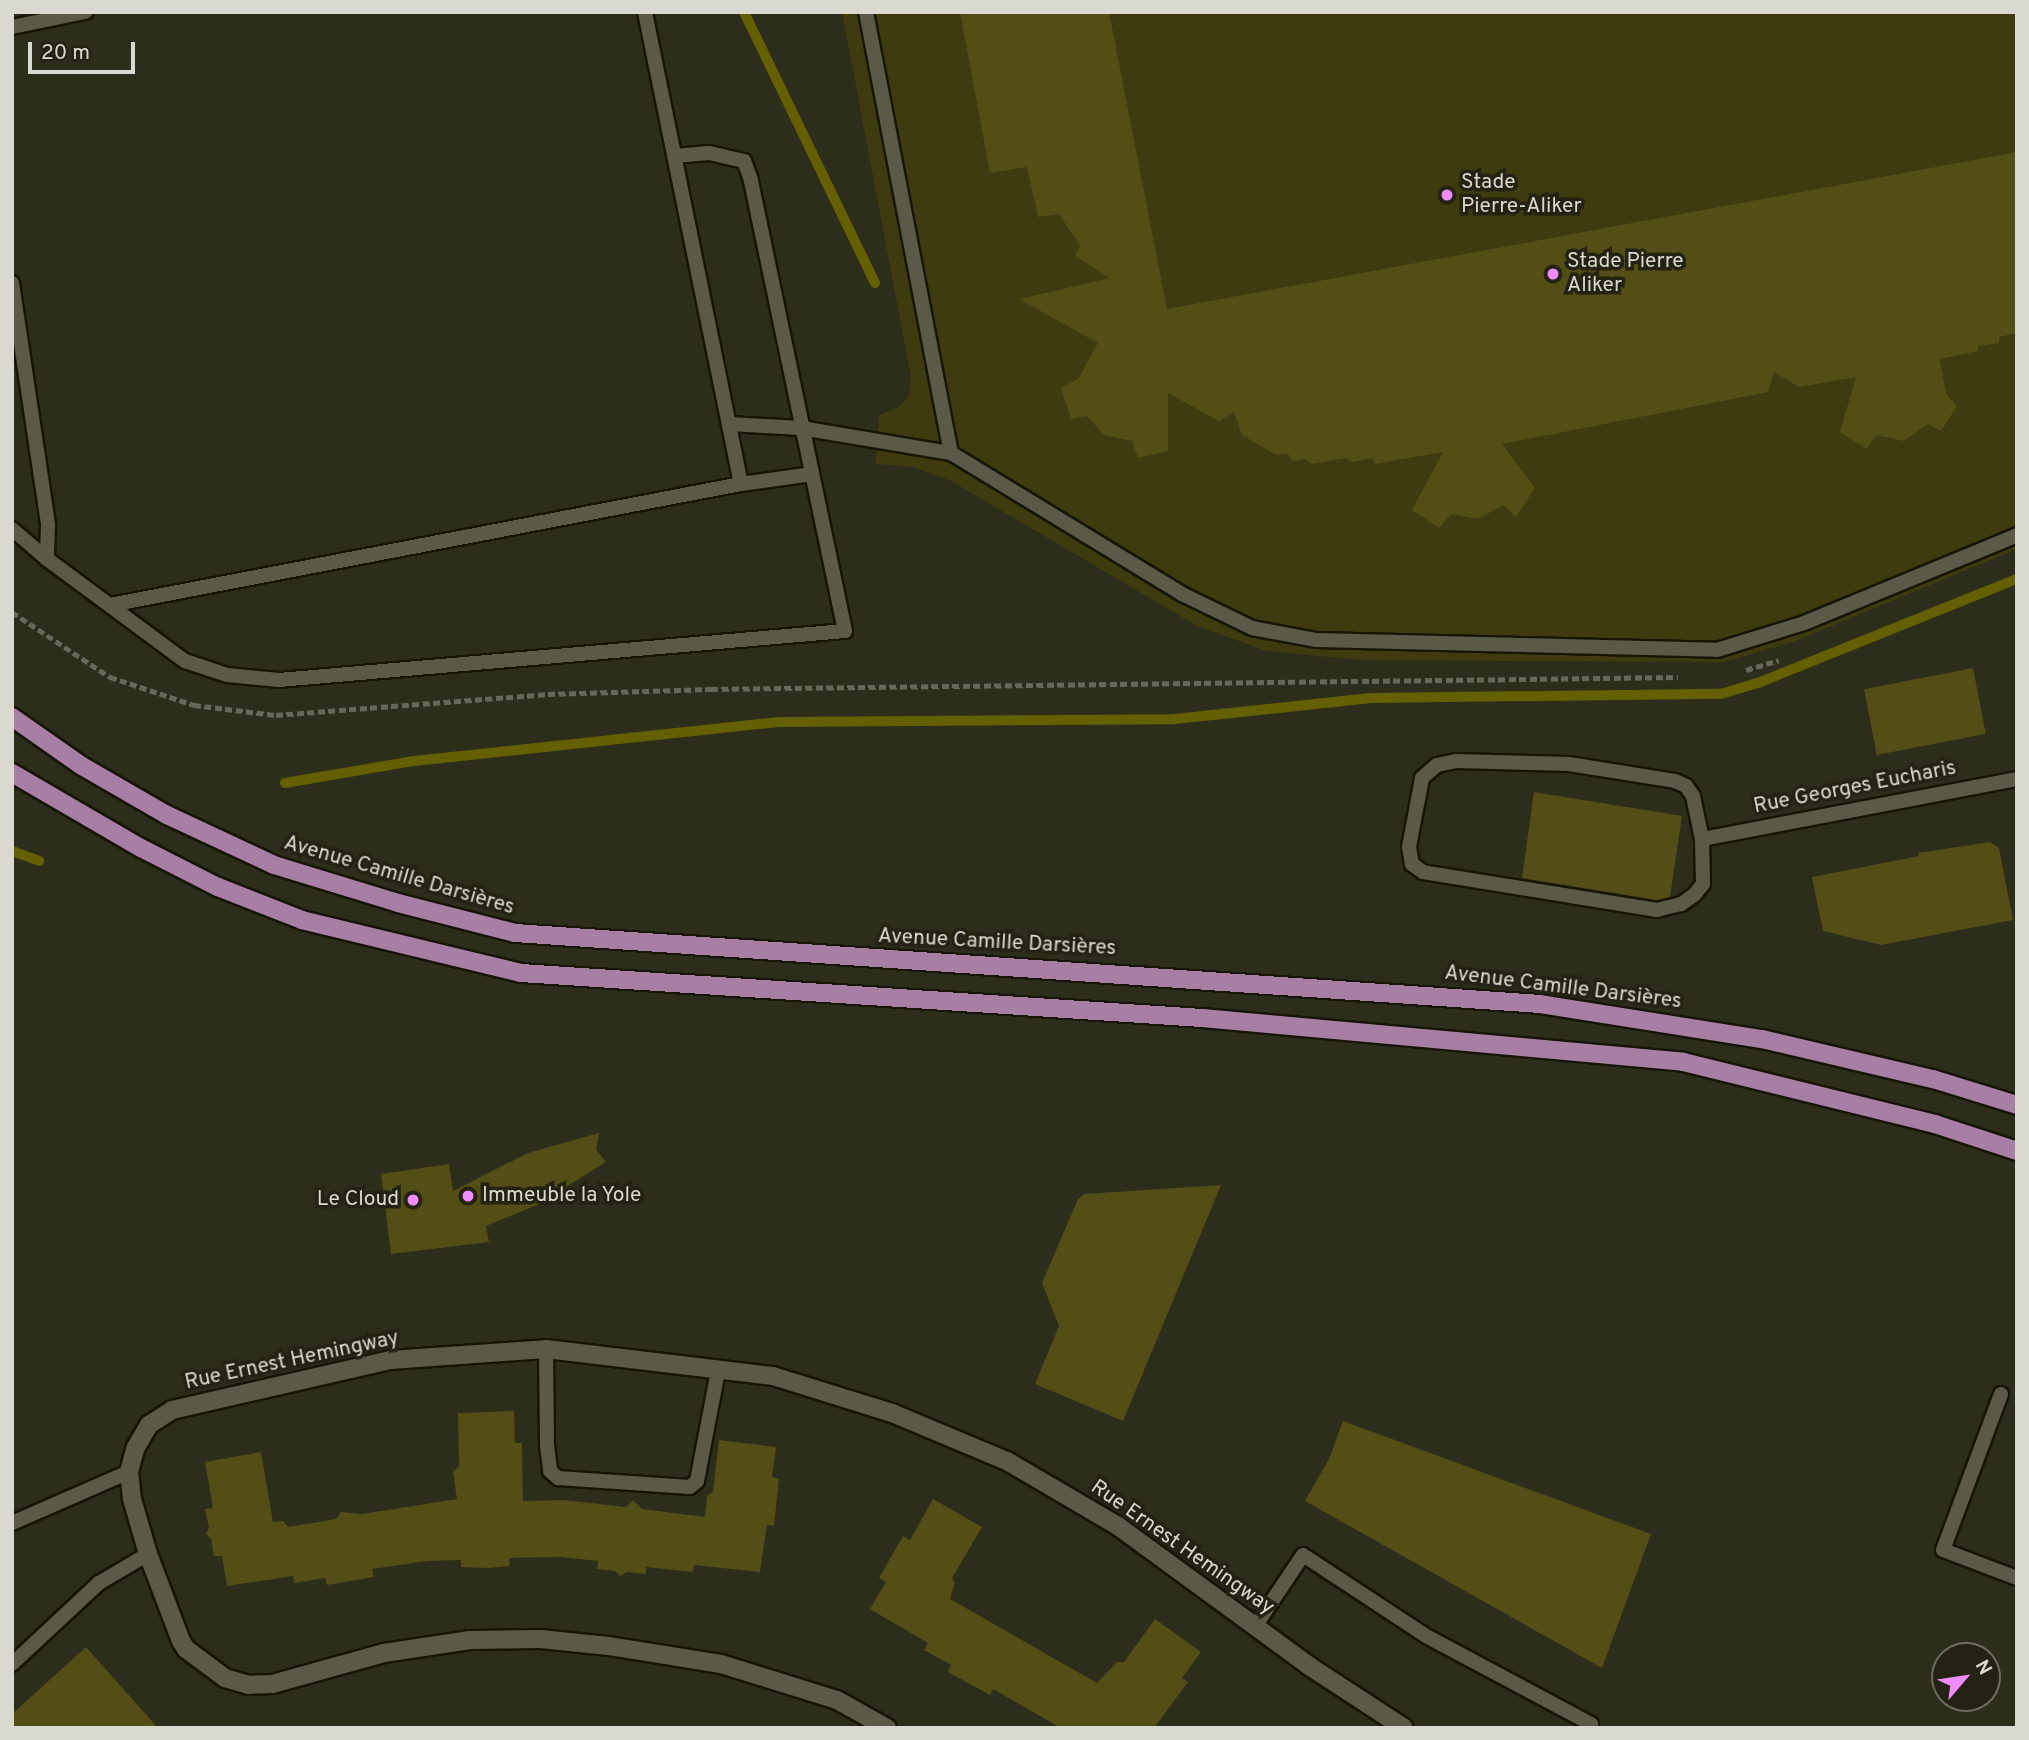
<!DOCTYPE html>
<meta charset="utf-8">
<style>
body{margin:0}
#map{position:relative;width:2029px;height:1740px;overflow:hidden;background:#2d2d1c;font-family:Overpass,sans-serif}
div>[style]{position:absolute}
.green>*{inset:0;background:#3e3b0e}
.stream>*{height:10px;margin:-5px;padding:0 5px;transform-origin:5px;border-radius:5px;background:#645f00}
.building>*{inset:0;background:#524e15;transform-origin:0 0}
.path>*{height:4.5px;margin-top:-2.25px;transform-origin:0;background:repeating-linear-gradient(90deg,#68685a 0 7px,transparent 0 10.5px)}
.roads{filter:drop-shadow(2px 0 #161506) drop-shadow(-2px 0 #161506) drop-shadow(0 2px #161506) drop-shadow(0 -2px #161506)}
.lane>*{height:14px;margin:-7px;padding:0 7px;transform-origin:7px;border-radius:7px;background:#5b5a48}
.street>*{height:18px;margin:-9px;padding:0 9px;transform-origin:9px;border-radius:9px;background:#5b5a48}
.primary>*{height:18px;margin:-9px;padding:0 9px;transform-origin:9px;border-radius:9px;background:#a77fa4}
.dots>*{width:19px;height:19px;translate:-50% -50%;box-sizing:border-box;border:4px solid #242313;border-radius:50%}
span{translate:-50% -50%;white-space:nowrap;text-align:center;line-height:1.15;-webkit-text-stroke:7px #242313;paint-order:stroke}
.poi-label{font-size:21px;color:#d9d9cf}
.left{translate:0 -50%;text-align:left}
.right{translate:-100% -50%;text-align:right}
.street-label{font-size:21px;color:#d9d9cf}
.frame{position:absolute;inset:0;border:14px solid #d9d9cf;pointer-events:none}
.north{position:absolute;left:1931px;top:1642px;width:70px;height:70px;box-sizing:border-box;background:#242313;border:2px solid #6c6c5e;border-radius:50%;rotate:61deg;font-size:19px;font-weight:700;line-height:28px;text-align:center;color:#d9d9cf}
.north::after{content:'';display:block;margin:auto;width:24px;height:32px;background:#ed8cfa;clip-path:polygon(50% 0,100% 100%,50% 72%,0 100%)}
.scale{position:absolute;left:28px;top:42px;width:107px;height:32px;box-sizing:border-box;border:4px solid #d9d9cf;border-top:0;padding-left:9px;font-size:21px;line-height:24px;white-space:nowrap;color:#d9d9cf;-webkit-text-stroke:5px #242313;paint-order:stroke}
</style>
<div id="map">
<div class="green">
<div style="clip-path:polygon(842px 12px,2017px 12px,2017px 549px,1793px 642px,1724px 662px,1361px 660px,1267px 651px,1199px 627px,951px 481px,913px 467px,876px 464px,879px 415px,897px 408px,909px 396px,911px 377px)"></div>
</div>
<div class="stream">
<div style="left:744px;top:12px;width:301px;rotate:64.2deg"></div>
<div style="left:285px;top:783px;width:131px;rotate:-9.7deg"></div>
<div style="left:414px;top:761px;width:368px;rotate:-6.1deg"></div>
<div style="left:780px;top:722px;width:395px;rotate:-0.4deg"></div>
<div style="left:1175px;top:719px;width:197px;rotate:-6.1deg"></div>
<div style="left:1371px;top:698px;width:350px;rotate:-0.7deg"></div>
<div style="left:1721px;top:694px;width:39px;rotate:-17deg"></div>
<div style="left:1758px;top:683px;width:279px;rotate:-21.9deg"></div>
<div style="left:12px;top:851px;width:29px;rotate:20deg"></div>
</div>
<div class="building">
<div style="clip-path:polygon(960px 12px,1109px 12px,1167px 309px,2017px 152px,2017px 333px,1999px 337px,1999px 343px,1978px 346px,1978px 351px,1940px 359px,1946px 394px,1957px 406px,1941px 431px,1928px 424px,1904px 441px,1876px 435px,1867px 449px,1840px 432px,1856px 377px,1799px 387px,1774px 372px,1768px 392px,1502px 444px,1535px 488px,1516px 517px,1503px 505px,1478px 519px,1451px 514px,1439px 528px,1412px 510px,1443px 452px,1375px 464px,1372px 458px,1352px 462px,1346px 458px,1311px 464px,1306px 459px,1293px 461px,1288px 454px,1276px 455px,1242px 435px,1234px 412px,1219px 421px,1168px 393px,1168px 451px,1138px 458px,1132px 441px,1104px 435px,1087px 416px,1071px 419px,1061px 388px,1078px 379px,1098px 343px,1019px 299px,1110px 278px,1075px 256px,1080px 246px,1059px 214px,1038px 217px,1027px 167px,990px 173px)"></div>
<div style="left:1973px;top:668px;width:67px;height:111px;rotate:79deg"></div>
<div style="clip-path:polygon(1534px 792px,1682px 816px,1670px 897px,1657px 900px,1522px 878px)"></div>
<div style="clip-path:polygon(1990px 842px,1999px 848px,2013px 920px,1881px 945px,1823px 931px,1812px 877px,1919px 856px,1918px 853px)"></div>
<div style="clip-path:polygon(599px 1133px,596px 1150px,606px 1162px,537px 1205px,486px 1226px,489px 1242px,391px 1254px,381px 1174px,449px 1164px,453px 1191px,528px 1153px)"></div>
<div style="clip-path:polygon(1221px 1185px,1123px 1421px,1035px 1384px,1059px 1326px,1042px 1283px,1078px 1199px,1085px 1194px)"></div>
<div style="clip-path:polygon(514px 1411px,515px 1443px,522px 1443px,523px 1501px,563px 1500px,626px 1507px,633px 1500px,642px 1509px,705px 1517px,707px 1496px,713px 1492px,719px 1440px,776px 1447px,772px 1477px,779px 1479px,774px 1526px,767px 1525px,760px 1572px,694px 1565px,693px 1572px,646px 1567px,646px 1574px,627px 1572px,620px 1576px,615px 1571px,597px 1569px,598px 1561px,560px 1557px,509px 1558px,510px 1566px,489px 1568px,461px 1567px,461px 1560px,427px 1561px,372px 1569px,374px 1577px,327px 1585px,325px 1578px,294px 1583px,293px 1576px,227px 1586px,222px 1556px,214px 1556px,211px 1539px,206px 1534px,209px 1528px,205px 1509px,213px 1508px,205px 1462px,261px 1452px,273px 1522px,283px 1521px,288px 1527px,336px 1519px,341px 1512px,362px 1514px,457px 1499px,453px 1472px,459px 1466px,458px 1413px)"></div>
<div style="clip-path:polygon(1343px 1421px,1651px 1534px,1602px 1668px,1305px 1501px,1329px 1459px)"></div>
<div style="clip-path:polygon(933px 1499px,982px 1527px,952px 1578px,955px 1583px,950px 1599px,1097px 1683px,1117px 1662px,1124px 1662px,1155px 1619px,1201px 1652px,1182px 1678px,1188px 1682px,1154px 1728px,1061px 1728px,993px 1689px,990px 1695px,948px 1672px,951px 1665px,924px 1650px,928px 1643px,870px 1609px,886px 1582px,879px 1578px,903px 1536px,910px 1540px)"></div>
<div style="clip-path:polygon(86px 1647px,158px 1728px,12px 1728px,12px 1714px)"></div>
</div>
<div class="path">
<div style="left:12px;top:612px;width:118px;rotate:33.6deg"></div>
<div style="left:110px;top:677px;width:89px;rotate:18.4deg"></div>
<div style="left:194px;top:705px;width:83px;rotate:7deg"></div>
<div style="left:276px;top:715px;width:273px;rotate:-4.4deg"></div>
<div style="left:548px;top:694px;width:163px;rotate:-1.8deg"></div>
<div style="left:711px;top:689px;width:967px;rotate:-0.71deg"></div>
<div style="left:1746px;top:670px;width:34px;rotate:-17deg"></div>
</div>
<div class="roads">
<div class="lane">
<div style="left:866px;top:12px;width:449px;rotate:79.1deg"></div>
<div style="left:951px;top:453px;width:271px;rotate:31.4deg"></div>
<div style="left:1182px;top:594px;width:78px;rotate:25.9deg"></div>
<div style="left:1252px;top:628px;width:66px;rotate:10.5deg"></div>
<div style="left:1317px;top:640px;width:400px;rotate:1.4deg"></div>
<div style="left:1717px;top:650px;width:91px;rotate:-17.2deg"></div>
<div style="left:1804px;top:623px;width:230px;rotate:-22.4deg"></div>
<div style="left:12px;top:27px;width:75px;rotate:-11.6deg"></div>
<div style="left:12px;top:283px;width:245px;rotate:81.5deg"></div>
<div style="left:48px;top:525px;width:34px;rotate:92deg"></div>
<div style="left:729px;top:424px;width:72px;rotate:3.2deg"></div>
<div style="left:801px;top:428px;width:152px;rotate:9.5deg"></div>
<div style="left:741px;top:484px;width:72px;rotate:-8deg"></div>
<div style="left:12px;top:529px;width:46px;rotate:40.6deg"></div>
<div style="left:47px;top:559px;width:172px;rotate:36.5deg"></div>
<div style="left:185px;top:661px;width:44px;rotate:18.4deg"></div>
<div style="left:227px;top:675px;width:52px;rotate:5.5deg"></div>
<div style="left:279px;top:680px;width:568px;rotate:-4.95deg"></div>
<div style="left:845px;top:631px;width:461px;rotate:-101.8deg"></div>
<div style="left:751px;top:180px;width:20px;rotate:-110deg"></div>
<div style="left:744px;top:161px;width:36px;rotate:-167deg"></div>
<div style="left:709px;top:153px;width:35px;rotate:175deg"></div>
<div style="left:110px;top:605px;width:642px;rotate:-10.86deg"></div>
<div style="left:741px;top:484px;width:482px;rotate:-101.5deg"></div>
<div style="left:1456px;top:761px;width:113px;rotate:1.5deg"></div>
<div style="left:1569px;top:764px;width:107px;rotate:9.1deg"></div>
<div style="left:1675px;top:781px;width:12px;rotate:24deg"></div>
<div style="left:1686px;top:786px;width:12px;rotate:55deg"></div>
<div style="left:1693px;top:796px;width:44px;rotate:78.2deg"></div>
<div style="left:1702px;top:839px;width:45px;rotate:88.7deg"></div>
<div style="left:1703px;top:884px;width:14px;rotate:129deg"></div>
<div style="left:1694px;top:895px;width:16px;rotate:145deg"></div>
<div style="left:1681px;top:904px;width:25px;rotate:166deg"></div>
<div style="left:1657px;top:910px;width:237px;rotate:-170.8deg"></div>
<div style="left:1423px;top:872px;width:14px;rotate:-144deg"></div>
<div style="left:1412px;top:864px;width:17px;rotate:-100deg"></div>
<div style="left:1409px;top:847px;width:70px;rotate:-79.3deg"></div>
<div style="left:1422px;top:778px;width:20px;rotate:-41deg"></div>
<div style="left:1437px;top:765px;width:19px;rotate:-12deg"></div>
<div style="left:1702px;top:839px;width:321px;rotate:-10.8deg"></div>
<div style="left:546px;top:1349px;width:96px;rotate:89.4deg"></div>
<div style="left:547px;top:1445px;width:26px;rotate:83deg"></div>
<div style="left:550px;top:1471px;width:11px;rotate:41deg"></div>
<div style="left:558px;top:1478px;width:132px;rotate:3.9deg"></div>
<div style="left:690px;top:1487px;width:9px;rotate:-41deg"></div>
<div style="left:697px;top:1481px;width:112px;rotate:-79.2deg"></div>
<div style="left:2001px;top:1394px;width:166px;rotate:110.4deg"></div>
<div style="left:1943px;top:1550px;width:79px;rotate:20.7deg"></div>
<div style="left:12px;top:1523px;width:128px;rotate:-23.6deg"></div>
<div style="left:1256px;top:1625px;width:84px;rotate:-56.1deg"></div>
<div style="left:1303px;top:1555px;width:149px;rotate:33.3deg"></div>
<div style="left:1428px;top:1637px;width:185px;rotate:28.1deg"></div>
<div style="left:1591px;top:1724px;width:4px;rotate:104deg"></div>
<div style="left:12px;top:1664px;width:119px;rotate:-43deg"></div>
<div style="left:99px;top:1583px;width:57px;rotate:-30.6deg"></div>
</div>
<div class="street">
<div style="left:887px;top:1728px;width:57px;rotate:-150.8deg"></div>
<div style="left:837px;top:1700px;width:121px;rotate:-162.8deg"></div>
<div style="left:721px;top:1664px;width:113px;rotate:-170.9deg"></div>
<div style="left:609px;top:1646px;width:69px;rotate:-174.2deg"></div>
<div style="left:540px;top:1639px;width:70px;rotate:179.2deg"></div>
<div style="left:470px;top:1640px;width:87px;rotate:171.4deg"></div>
<div style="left:384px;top:1653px;width:116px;rotate:164.5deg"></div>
<div style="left:272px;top:1684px;width:23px;rotate:178deg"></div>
<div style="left:249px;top:1685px;width:25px;rotate:-164deg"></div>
<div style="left:225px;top:1678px;width:49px;rotate:-143.4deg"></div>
<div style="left:186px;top:1649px;width:9px;rotate:-122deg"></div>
<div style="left:181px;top:1641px;width:93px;rotate:-110.8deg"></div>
<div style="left:148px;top:1554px;width:57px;rotate:-106.2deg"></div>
<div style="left:132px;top:1499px;width:27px;rotate:-96deg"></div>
<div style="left:129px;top:1472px;width:24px;rotate:-75deg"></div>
<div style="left:135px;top:1449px;width:28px;rotate:-60deg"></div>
<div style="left:149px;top:1425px;width:27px;rotate:-33deg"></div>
<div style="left:172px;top:1410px;width:224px;rotate:-12.9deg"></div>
<div style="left:390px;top:1360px;width:156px;rotate:-4deg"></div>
<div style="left:546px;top:1349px;width:229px;rotate:6.8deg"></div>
<div style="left:773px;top:1376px;width:125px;rotate:17.3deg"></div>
<div style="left:892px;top:1413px;width:125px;rotate:22.7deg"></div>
<div style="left:1007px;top:1461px;width:129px;rotate:30.4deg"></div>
<div style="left:1118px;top:1526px;width:237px;rotate:36.2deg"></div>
<div style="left:1309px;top:1666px;width:113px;rotate:33.1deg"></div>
</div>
<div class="primary">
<div style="left:12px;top:717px;width:85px;rotate:35deg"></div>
<div style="left:82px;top:766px;width:98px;rotate:30deg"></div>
<div style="left:167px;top:815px;width:118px;rotate:25deg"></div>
<div style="left:274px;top:865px;width:130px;rotate:17deg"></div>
<div style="left:398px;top:903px;width:121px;rotate:14.4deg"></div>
<div style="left:515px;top:933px;width:1027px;rotate:3.96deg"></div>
<div style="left:1540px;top:1004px;width:225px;rotate:9deg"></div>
<div style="left:1762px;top:1039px;width:176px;rotate:13.2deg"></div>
<div style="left:1933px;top:1079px;width:88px;rotate:17.2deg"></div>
<div style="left:12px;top:773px;width:149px;rotate:30.2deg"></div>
<div style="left:141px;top:848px;width:86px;rotate:26.9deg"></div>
<div style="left:218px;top:887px;width:90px;rotate:21.4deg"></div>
<div style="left:302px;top:920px;width:225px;rotate:13.6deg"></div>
<div style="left:521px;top:973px;width:683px;rotate:3.78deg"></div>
<div style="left:1203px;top:1018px;width:482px;rotate:5.2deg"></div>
<div style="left:1683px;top:1062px;width:260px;rotate:13.8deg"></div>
<div style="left:1935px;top:1124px;width:86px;rotate:18.2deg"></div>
</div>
</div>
<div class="dots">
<div style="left:1447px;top:195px;background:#ed8cfa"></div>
<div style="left:1553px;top:274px;background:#ed8cfa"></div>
<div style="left:468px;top:1196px;background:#ed8cfa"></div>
<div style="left:413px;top:1200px;background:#ed8cfa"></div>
</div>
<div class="poi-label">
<span class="left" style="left:1461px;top:195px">Stade<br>Pierre-Aliker</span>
<span class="left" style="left:1567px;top:274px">Stade Pierre<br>Aliker</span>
<span class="left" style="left:482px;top:1196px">Immeuble la Yole</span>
<span class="right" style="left:399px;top:1200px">Le Cloud</span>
</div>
<div class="street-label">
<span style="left:1855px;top:788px;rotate:-11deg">Rue Georges Eucharis</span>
<span style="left:399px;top:876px;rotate:16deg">Avenue Camille Darsières</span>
<span style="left:997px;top:943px;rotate:3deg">Avenue Camille Darsières</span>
<span style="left:1563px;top:988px;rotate:7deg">Avenue Camille Darsières</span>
<span style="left:292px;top:1361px;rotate:-12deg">Rue Ernest Hemingway</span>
<span style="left:1182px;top:1548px;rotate:35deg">Rue Ernest Hemingway</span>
</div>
<div class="frame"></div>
<div class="north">N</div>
<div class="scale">20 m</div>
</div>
